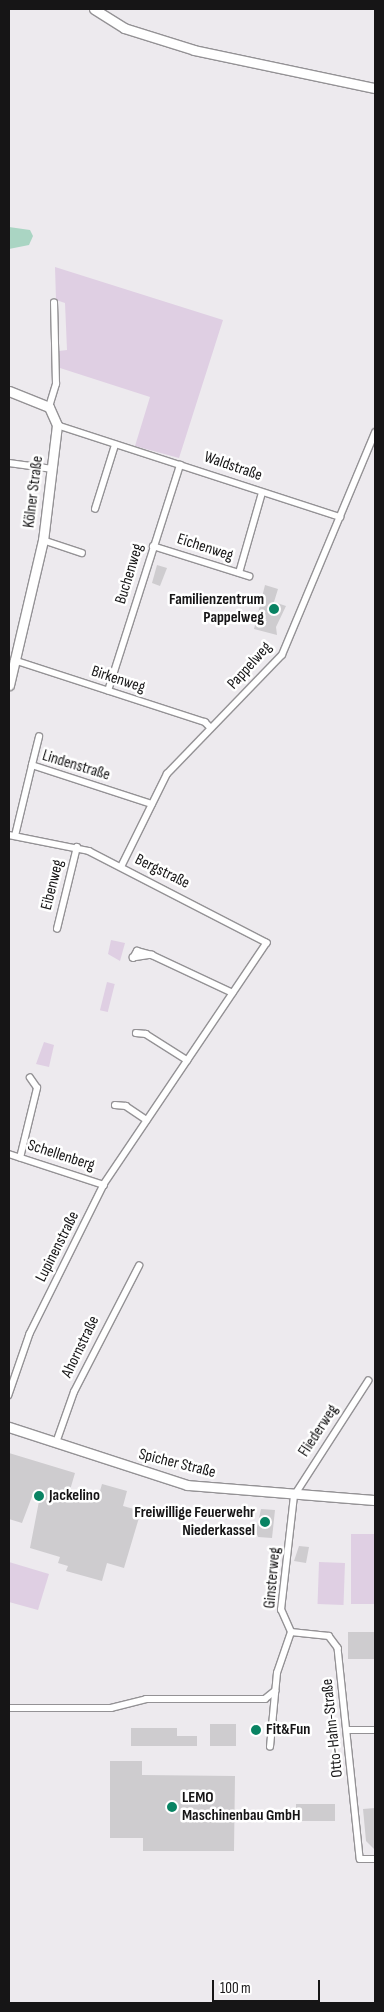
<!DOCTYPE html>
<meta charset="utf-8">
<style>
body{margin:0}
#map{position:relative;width:384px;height:2012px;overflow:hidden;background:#edeaee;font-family:"Sofia Sans Condensed",sans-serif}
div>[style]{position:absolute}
.green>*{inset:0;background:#dfcfe3;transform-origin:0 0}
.water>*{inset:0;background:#aad5c3}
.building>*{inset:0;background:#cecccf;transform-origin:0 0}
.roads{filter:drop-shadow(1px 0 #949295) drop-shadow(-1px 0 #949295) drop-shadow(0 1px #949295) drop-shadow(0 -1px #949295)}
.street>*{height:5.5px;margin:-2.75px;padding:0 2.75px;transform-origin:2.75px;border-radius:2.75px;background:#fff}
.secondary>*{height:9px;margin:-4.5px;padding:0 4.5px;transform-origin:4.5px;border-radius:4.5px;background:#fff}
.dots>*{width:14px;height:14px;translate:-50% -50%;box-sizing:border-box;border:2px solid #fff;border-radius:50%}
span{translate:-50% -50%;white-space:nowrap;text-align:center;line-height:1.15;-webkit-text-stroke:5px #fff;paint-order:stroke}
.street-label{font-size:16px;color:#161516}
.poi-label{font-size:16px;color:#161516;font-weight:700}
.right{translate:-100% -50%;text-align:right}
.left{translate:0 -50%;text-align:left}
.frame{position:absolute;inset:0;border:10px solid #161516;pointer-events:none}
.scale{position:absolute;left:212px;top:1980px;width:108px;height:22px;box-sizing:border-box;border:2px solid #161516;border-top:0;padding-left:6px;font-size:15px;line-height:18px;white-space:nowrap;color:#161516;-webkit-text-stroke:4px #fff;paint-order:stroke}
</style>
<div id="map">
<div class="green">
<div style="clip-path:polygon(55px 267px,223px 320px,179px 458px,135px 446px,150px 397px,60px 368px,59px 351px,67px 350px,65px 303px,56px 300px)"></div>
<div style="clip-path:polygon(111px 940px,125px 943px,120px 961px,108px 954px)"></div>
<div style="left:107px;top:982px;width:8px;height:29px;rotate:14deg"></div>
<div style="clip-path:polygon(44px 1042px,54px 1045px,49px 1067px,36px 1064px)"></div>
<div style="left:351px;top:1534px;width:24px;height:70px"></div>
<div style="clip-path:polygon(9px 1562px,49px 1574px,38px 1610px,9px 1602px)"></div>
<div style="left:319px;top:1562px;width:26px;height:42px;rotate:2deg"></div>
</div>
<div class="water">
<div style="clip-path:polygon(9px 227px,30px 230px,33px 236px,29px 245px,9px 249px)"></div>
</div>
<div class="building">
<div style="clip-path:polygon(157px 565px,167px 568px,160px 586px,152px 583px)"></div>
<div style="clip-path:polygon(265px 585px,278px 589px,274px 602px,286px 606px,276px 627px,277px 635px,254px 629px)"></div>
<div style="clip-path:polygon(9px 1453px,75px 1473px,70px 1490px,98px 1498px,102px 1484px,127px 1491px,123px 1506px,141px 1511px,124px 1568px,107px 1563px,102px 1581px,66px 1571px,68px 1566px,58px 1563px,60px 1557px,30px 1548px,40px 1496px,33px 1494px,22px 1523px,9px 1519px)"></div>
<div style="clip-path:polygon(261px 1509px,275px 1510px,272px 1538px,258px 1537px,256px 1532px)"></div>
<div style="clip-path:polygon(299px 1546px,309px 1547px,306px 1563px,294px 1561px)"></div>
<div style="left:348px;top:1632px;width:27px;height:27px"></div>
<div style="left:210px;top:1724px;width:26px;height:22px"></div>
<div style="clip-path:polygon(131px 1728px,177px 1728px,177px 1736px,197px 1736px,197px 1746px,131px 1746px)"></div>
<div style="clip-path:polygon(110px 1761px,142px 1761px,142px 1775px,235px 1776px,234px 1851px,143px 1851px,143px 1838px,110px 1838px)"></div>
<div style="left:296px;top:1804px;width:39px;height:17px"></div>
<div style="clip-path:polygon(375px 1808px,375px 1850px,366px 1841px,363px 1809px)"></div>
</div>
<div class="roads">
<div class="street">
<div style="left:49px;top:407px;width:24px;rotate:-73deg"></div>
<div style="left:56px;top:384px;width:81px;rotate:-91.4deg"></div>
<div style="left:57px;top:425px;width:298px;rotate:18deg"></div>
<div style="left:9px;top:463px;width:44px;rotate:7.8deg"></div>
<div style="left:95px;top:509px;width:67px;rotate:-72.6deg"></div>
<div style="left:43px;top:540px;width:41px;rotate:18.4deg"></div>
<div style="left:153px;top:546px;width:101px;rotate:17.4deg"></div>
<div style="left:239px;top:573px;width:83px;rotate:-74deg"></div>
<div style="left:14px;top:660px;width:201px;rotate:18deg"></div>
<div style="left:205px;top:722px;width:8px;rotate:45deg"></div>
<div style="left:108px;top:691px;width:237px;rotate:-72.3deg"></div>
<div style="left:32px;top:765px;width:29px;rotate:-76deg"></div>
<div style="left:9px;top:835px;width:82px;rotate:11.3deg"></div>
<div style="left:89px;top:851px;width:200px;rotate:27.3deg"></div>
<div style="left:267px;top:943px;width:292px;rotate:124deg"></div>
<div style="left:104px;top:1185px;width:166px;rotate:116.4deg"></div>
<div style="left:30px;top:1334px;width:65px;rotate:109deg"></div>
<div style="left:15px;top:836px;width:73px;rotate:-76.5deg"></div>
<div style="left:32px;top:765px;width:126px;rotate:18deg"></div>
<div style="left:121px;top:867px;width:104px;rotate:-63.7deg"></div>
<div style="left:167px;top:774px;width:165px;rotate:-46deg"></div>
<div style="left:282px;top:655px;width:241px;rotate:-67.3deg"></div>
<div style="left:57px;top:929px;width:84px;rotate:-76.3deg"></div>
<div style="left:152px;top:955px;width:19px;rotate:171deg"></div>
<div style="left:133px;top:958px;width:8px;rotate:-60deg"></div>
<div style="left:137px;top:951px;width:16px;rotate:15deg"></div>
<div style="left:152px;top:955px;width:89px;rotate:25.1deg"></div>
<div style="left:136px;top:1033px;width:10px;rotate:6deg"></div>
<div style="left:146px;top:1034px;width:49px;rotate:32.4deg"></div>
<div style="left:115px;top:1105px;width:11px;rotate:5deg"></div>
<div style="left:126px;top:1106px;width:25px;rotate:34deg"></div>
<div style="left:9px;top:1154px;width:100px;rotate:18.1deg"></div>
<div style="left:20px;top:1158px;width:72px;rotate:-76.3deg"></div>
<div style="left:37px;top:1088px;width:12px;rotate:-125deg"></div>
<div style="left:56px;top:1443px;width:54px;rotate:-70.6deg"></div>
<div style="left:74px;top:1392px;width:142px;rotate:-62.7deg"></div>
<div style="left:291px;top:1632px;width:38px;rotate:6deg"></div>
<div style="left:329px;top:1636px;width:15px;rotate:53deg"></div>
<div style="left:338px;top:1648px;width:212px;rotate:84deg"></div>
<div style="left:360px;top:1859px;width:15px"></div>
<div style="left:291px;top:1632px;width:24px;rotate:-114deg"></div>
<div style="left:281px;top:1610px;width:115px;rotate:-83.5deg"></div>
<div style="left:294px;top:1496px;width:137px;rotate:-57.2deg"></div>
<div style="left:9px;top:1708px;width:102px"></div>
<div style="left:111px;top:1708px;width:36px;rotate:-14deg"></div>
<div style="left:146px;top:1699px;width:119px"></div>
<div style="left:265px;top:1699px;width:13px;rotate:-39deg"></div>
<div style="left:347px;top:1730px;width:28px"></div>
<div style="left:270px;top:1747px;width:74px;rotate:-84.6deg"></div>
<div style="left:277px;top:1673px;width:43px;rotate:-71.1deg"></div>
</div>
<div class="secondary">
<div style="left:94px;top:9px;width:36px;rotate:32deg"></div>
<div style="left:124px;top:28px;width:73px;rotate:17.4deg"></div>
<div style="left:194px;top:50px;width:185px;rotate:11.9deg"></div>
<div style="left:9px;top:391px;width:43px;rotate:21.8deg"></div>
<div style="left:49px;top:407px;width:20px;rotate:66deg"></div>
<div style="left:57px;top:425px;width:116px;rotate:96.9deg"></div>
<div style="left:43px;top:540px;width:149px;rotate:103.2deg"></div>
<div style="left:9px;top:1427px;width:187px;rotate:18deg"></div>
<div style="left:187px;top:1485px;width:189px;rotate:4.6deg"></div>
</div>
</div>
<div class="dots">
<div style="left:274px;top:609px;background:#098363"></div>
<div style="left:39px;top:1496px;background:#098363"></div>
<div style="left:265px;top:1522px;background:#098363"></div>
<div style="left:256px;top:1730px;background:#098363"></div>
<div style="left:172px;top:1807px;background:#098363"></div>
</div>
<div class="street-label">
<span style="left:233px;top:467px;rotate:19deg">Waldstraße</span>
<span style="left:34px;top:492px;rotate:-83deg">Kölner Straße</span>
<span style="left:205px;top:548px;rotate:18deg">Eichenweg</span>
<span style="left:130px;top:574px;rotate:-73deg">Buchenweg</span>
<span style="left:250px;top:666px;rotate:-48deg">Pappelweg</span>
<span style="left:118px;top:680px;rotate:18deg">Birkenweg</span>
<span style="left:76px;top:766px;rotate:17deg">Lindenstraße</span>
<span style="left:162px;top:872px;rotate:26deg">Bergstraße</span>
<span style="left:53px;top:885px;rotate:-76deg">Eibenweg</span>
<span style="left:61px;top:1156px;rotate:18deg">Schellenberg</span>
<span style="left:58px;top:1247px;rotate:-63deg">Lupinenstraße</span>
<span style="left:81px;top:1347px;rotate:-64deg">Ahornstraße</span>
<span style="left:319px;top:1431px;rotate:-57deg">Fliederweg</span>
<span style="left:177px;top:1464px;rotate:14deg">Spicher Straße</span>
<span style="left:273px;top:1578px;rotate:-85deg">Ginsterweg</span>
<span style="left:333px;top:1728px;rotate:-96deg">Otto-Hahn-Straße</span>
</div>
<div class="poi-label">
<span class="right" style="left:264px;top:609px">Familienzentrum<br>Pappelweg</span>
<span class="left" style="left:49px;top:1496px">Jackelino</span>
<span class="right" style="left:255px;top:1522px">Freiwillige Feuerwehr<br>Niederkassel</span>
<span class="left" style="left:266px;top:1730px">Fit&amp;Fun</span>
<span class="left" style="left:182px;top:1807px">LEMO<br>Maschinenbau GmbH</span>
</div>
<div class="frame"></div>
<div class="scale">100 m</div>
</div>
